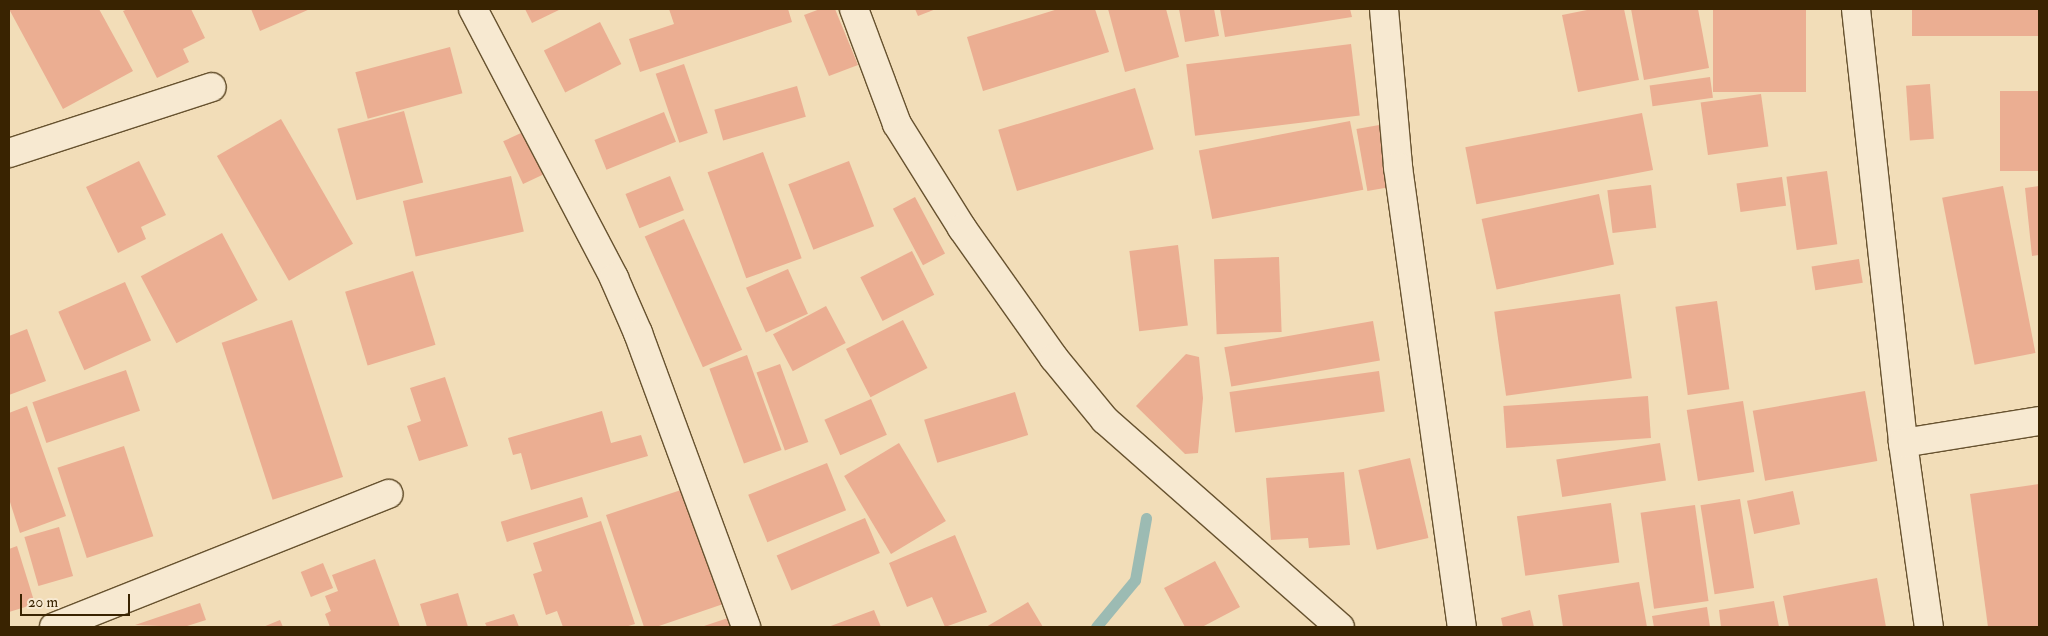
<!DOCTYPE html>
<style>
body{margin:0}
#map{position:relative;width:2048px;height:636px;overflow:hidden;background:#f2ddb8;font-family:"IM FELL Double Pica",serif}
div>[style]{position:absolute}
.stream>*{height:11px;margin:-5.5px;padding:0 5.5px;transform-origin:5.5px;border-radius:5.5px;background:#9cbbb3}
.building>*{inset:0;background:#ebae92;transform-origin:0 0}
.roads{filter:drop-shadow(1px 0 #67522f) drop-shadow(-1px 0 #67522f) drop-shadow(0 1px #67522f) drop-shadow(0 -1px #67522f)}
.minor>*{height:28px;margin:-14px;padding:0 14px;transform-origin:14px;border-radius:14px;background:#f7e9d1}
span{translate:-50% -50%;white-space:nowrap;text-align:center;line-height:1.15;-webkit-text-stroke:4.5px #f7e9d1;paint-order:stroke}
.frame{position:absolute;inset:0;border:10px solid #392301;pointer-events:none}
.scale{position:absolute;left:20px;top:594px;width:110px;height:22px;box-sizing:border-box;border:2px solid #392301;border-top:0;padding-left:6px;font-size:15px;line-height:18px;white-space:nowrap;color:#392301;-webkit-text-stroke:4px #f7e9d1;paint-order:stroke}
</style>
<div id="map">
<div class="stream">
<div style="left:1096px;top:627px;width:61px;rotate:-50.3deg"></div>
<div style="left:1135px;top:580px;width:63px;rotate:-79.9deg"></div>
</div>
<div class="building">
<div style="clip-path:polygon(9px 9px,99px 9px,133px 71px,63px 109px)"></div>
<div style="clip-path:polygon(128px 9px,191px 9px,205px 38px,183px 49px,189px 62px,157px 78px,123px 11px)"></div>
<div style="clip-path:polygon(251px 9px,310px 9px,260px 31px)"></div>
<div style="clip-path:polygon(525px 9px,561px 9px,532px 23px)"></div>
<div style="clip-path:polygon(669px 9px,788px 9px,792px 22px,640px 72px,629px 39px,674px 24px)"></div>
<div style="clip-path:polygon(820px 9px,835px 9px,858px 65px,829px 76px,804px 15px)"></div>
<div style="clip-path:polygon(915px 9px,936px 9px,918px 16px)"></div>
<div style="clip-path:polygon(1058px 9px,1095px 9px,1109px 52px,983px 91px,967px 37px)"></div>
<div style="clip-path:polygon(1108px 9px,1166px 9px,1179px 57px,1125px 72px)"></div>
<div style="clip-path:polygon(1179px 9px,1214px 9px,1219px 36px,1185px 42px)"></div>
<div style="clip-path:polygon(1220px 9px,1350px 9px,1352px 17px,1225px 37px)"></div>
<div style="clip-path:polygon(1592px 9px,1624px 9px,1639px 80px,1578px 92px,1562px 15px)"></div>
<div style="clip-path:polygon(1631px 9px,1698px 9px,1709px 68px,1644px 80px)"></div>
<div style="left:1713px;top:9px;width:93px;height:83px"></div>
<div style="left:1912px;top:9px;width:127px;height:27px"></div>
<div style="left:600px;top:22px;width:47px;height:63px;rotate:63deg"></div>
<div style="left:1351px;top:44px;width:72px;height:166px;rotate:83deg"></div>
<div style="left:450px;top:47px;width:48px;height:98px;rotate:75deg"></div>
<div style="left:684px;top:64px;width:73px;height:30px;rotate:71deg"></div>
<div style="left:1710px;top:77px;width:21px;height:61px;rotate:82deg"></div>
<div style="left:1930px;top:84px;width:55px;height:24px;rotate:86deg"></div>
<div style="left:797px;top:86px;width:32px;height:86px;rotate:74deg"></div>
<div style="left:1135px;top:88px;width:64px;height:143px;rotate:73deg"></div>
<div style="left:2039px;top:91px;width:80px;height:39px;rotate:90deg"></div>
<div style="left:1761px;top:94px;width:53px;height:61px;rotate:82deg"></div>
<div style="left:404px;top:111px;width:74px;height:69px;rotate:75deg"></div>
<div style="left:664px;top:112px;width:32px;height:75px;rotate:68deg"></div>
<div style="left:1642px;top:113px;width:58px;height:180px;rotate:79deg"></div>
<div style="left:281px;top:119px;width:144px;height:74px;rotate:60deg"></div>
<div style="left:1350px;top:121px;width:70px;height:154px;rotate:79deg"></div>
<div style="left:1385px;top:124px;width:63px;height:29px;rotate:80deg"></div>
<div style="left:534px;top:127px;width:47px;height:34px;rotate:65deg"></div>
<div style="left:763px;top:152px;width:113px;height:59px;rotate:70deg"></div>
<div style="clip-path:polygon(139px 161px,166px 215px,141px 227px,146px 239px,118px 253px,86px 187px)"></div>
<div style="left:849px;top:161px;width:70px;height:65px;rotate:69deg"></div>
<div style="left:1827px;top:171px;width:74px;height:41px;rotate:82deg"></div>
<div style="left:511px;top:176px;width:57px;height:111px;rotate:77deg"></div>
<div style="left:670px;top:176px;width:37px;height:48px;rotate:68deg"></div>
<div style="left:1782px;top:177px;width:29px;height:46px;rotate:82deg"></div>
<div style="left:1651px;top:185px;width:43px;height:44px;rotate:83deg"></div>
<div style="left:2003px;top:186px;width:170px;height:62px;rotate:79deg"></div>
<div style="clip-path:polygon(2039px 186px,2039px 255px,2032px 256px,2025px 188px)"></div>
<div style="left:1599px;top:194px;width:72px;height:120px;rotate:78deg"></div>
<div style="left:915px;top:197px;width:64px;height:25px;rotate:62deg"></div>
<div style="left:684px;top:219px;width:143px;height:43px;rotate:66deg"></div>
<div style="left:222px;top:233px;width:76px;height:92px;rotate:62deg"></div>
<div style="left:1178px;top:245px;width:81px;height:49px;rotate:83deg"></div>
<div style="left:912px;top:251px;width:49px;height:58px;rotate:63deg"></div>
<div style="left:1279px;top:257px;width:75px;height:65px;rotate:88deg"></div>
<div style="left:1859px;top:259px;width:24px;height:48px;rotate:81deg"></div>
<div style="left:788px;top:269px;width:49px;height:46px;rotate:66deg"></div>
<div style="left:413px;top:271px;width:77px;height:71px;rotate:73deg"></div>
<div style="left:125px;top:282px;width:64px;height:73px;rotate:66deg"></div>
<div style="left:1620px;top:294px;width:85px;height:127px;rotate:82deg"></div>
<div style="left:1717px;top:301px;width:89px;height:42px;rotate:82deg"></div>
<div style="left:826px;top:306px;width:42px;height:60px;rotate:62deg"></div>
<div style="left:292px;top:320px;width:165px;height:74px;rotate:72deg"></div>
<div style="left:903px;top:320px;width:54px;height:64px;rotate:63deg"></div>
<div style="left:1373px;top:321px;width:40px;height:151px;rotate:80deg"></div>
<div style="clip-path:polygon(27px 329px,46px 381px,9px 395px,9px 336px)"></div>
<div style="clip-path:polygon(1186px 354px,1199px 357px,1203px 398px,1198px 453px,1185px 454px,1136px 406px)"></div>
<div style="left:747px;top:355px;width:101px;height:40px;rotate:70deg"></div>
<div style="left:780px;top:364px;width:83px;height:25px;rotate:70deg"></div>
<div style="left:126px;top:370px;width:43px;height:99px;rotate:71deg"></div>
<div style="left:1379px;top:371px;width:41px;height:151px;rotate:82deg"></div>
<div style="clip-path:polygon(445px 377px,468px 446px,419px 461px,407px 426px,421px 421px,410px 388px)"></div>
<div style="left:1865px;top:391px;width:71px;height:114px;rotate:80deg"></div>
<div style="left:1015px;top:392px;width:45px;height:95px;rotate:73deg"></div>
<div style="left:1648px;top:396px;width:42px;height:145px;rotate:86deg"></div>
<div style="left:871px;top:399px;width:39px;height:51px;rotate:66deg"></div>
<div style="left:1743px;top:401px;width:72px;height:57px;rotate:81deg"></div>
<div style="clip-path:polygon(27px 406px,66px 516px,20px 533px,9px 499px,9px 413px)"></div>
<div style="clip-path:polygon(602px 411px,611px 443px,641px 435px,648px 456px,531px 490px,521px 453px,513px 455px,508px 438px)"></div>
<div style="left:899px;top:443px;width:91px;height:64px;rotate:59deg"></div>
<div style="left:1660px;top:443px;width:38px;height:105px;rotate:81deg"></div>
<div style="left:124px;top:446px;width:95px;height:70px;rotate:72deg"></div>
<div style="left:1410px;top:458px;width:82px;height:53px;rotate:77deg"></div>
<div style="left:827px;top:463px;width:51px;height:85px;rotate:68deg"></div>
<div style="clip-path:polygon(1344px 472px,1350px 545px,1309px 548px,1308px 538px,1271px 540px,1266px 478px)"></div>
<div style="clip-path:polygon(2039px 484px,2039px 627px,1988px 627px,1970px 494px)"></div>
<div style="clip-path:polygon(693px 486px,732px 601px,656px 627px,644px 627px,606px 515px)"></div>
<div style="left:1793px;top:491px;width:34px;height:47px;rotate:78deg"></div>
<div style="left:582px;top:497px;width:21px;height:85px;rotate:73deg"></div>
<div style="left:1740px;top:499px;width:90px;height:40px;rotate:81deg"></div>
<div style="left:1611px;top:503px;width:60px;height:95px;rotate:82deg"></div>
<div style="left:1695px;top:505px;width:97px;height:55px;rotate:82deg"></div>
<div style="left:865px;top:518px;width:38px;height:96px;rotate:67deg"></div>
<div style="clip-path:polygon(601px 521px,635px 624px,625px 627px,563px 627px,557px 611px,546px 615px,533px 574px,542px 571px,533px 543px)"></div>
<div style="left:59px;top:527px;width:51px;height:36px;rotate:74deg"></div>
<div style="clip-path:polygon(955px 535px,987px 612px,945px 627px,932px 597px,907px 607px,889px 563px)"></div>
<div style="clip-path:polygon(17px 546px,35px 604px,9px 612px,9px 549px)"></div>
<div style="clip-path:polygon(375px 559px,400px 627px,330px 627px,325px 614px,331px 611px,325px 596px,338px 591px,332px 575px)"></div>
<div style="clip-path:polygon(1215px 561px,1240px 607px,1202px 627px,1185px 627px,1164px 588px)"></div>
<div style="left:323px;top:563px;width:27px;height:24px;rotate:68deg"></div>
<div style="clip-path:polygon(1877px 578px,1886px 627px,1789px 627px,1783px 596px)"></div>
<div style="clip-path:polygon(1639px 582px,1647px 627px,1563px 627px,1558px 595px)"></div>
<div style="clip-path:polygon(458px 593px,468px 627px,427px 627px,420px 604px)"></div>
<div style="clip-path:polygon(1774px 601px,1779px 627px,1721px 627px,1719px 610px)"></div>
<div style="clip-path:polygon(1028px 602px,1043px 627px,986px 627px)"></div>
<div style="clip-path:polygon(200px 603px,206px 620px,184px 627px,135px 625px)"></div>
<div style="clip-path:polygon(1707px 607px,1710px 627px,1654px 627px,1652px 616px)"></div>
<div style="clip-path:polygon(874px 610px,881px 627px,828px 627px)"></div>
<div style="clip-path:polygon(1530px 610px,1534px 627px,1503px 627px,1501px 618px)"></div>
<div style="clip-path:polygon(514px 614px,519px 627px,487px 627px,485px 623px)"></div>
<div style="clip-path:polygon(734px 616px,738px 627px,701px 627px)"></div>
<div style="clip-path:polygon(280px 620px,283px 627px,263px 627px)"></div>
</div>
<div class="roads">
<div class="minor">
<div style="left:473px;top:9px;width:304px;rotate:62.3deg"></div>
<div style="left:614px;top:278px;width:60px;rotate:66.4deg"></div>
<div style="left:638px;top:333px;width:313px;rotate:69.8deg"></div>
<div style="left:854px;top:9px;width:123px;rotate:69.5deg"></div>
<div style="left:897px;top:124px;width:123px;rotate:58deg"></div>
<div style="left:962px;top:228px;width:159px;rotate:54.7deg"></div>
<div style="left:1054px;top:358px;width:80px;rotate:50.6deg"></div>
<div style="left:1105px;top:420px;width:313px;rotate:41.4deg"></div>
<div style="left:1384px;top:9px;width:159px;rotate:84.9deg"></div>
<div style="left:1398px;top:167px;width:464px;rotate:82.1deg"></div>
<div style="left:1856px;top:9px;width:437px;rotate:83.8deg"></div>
<div style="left:1903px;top:443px;width:186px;rotate:82deg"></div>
<div style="left:9px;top:153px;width:213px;rotate:-18deg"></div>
<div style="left:1903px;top:443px;width:138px;rotate:-9.2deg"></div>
<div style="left:54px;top:627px;width:360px;rotate:-21.7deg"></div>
</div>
</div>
<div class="frame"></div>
<div class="scale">20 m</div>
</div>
